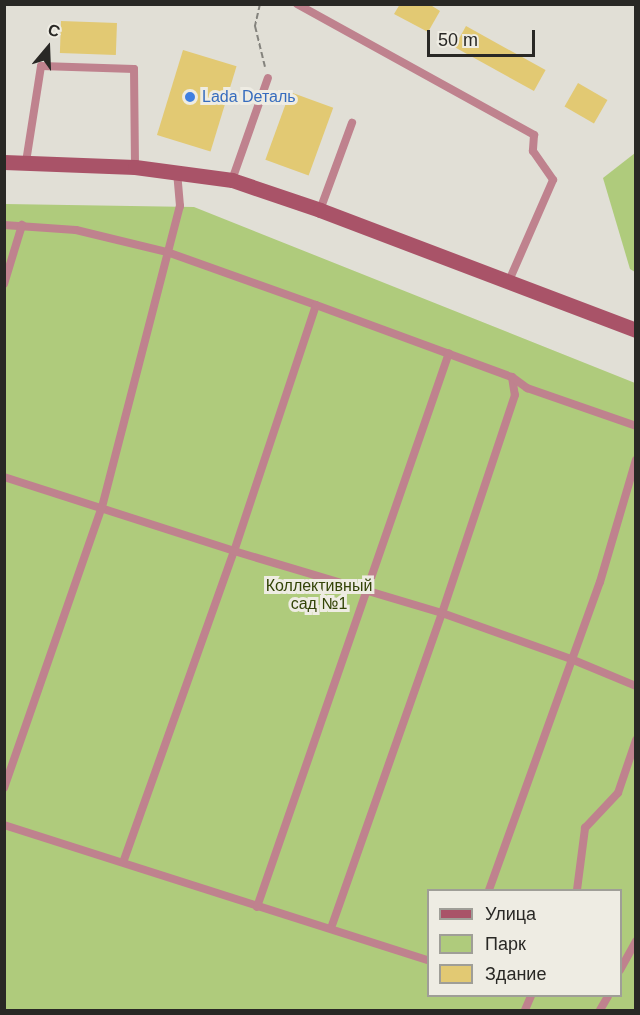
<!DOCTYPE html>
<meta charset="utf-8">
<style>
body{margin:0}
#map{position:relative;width:640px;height:1015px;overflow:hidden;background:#e1dfd6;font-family:Helvetica,sans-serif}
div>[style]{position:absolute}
.green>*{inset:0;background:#afcb7c}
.building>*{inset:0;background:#e2c973;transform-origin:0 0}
.path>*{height:2px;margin-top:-1px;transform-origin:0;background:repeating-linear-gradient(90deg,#84837d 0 6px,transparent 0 9px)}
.lane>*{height:8px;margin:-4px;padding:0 4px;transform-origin:4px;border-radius:4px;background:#bf828e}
.secondary>*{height:15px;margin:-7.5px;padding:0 7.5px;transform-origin:7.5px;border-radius:7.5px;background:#a95368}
.dots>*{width:16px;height:16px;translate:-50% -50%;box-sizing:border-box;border:3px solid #eeece3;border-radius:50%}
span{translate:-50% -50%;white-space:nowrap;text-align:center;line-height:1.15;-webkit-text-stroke:6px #eeece3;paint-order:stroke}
.shop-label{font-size:16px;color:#366cbe}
.left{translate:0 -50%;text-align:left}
.park-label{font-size:16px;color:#334407}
.frame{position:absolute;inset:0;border:6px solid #292825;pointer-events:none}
.legend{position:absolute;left:427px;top:889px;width:195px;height:108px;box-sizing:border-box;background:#eeece3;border:2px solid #9f9e97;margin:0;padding:8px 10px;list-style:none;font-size:18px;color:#292825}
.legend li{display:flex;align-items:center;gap:12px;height:30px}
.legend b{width:30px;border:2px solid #9f9e97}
.north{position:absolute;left:18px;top:18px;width:60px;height:60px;-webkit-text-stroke:4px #eeece3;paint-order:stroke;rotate:19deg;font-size:16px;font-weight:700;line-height:24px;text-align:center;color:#292825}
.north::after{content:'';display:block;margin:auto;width:21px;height:27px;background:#292825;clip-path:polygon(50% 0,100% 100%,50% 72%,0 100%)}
.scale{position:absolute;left:427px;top:30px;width:108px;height:27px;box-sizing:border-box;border:3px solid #292825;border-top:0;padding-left:8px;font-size:18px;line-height:21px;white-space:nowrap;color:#292825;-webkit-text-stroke:4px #eeece3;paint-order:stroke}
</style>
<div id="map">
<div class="green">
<div style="clip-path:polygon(635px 153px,635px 272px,630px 269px,603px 178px)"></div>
<div style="clip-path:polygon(evenodd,5px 204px,194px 207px,635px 383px,635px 1010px,5px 1010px,5px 204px,428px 890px,620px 890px,620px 996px,428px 996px,428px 890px)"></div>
</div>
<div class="building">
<div style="clip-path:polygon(400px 4px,429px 4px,440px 11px,428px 32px,394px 14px)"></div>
<div style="left:61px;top:21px;width:56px;height:32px;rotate:2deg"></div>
<div style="left:466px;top:26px;width:91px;height:24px;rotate:29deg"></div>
<div style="left:183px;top:50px;width:56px;height:89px;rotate:17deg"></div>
<div style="left:578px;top:83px;width:34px;height:27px;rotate:30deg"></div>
<div style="left:290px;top:92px;width:46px;height:72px;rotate:20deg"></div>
</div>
<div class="path">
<div style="left:260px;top:4px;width:23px;rotate:103deg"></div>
<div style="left:255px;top:26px;width:42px;rotate:76.3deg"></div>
</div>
<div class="lane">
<div style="left:297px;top:4px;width:271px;rotate:28.9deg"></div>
<div style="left:534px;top:135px;width:16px;rotate:94deg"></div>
<div style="left:533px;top:151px;width:35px;rotate:55deg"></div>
<div style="left:553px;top:180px;width:112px;rotate:113.6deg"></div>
<div style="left:26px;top:162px;width:97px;rotate:-81.1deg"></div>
<div style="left:41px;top:66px;width:93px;rotate:1.8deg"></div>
<div style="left:134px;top:69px;width:98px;rotate:89.4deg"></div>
<div style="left:232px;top:180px;width:108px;rotate:-70.6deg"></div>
<div style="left:320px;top:210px;width:93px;rotate:-69.8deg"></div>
<div style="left:4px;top:225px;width:72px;rotate:4deg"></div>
<div style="left:76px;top:230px;width:94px;rotate:13.6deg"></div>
<div style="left:167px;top:252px;width:158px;rotate:19.6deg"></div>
<div style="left:316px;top:305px;width:259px;rotate:108.4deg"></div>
<div style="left:234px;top:551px;width:330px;rotate:109.6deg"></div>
<div style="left:4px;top:284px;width:62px;rotate:-73deg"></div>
<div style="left:316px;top:305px;width:209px;rotate:20.2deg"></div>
<div style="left:512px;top:377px;width:18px;rotate:81deg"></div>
<div style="left:515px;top:395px;width:230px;rotate:108.5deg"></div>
<div style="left:442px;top:613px;width:334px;rotate:109.4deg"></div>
<div style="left:512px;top:377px;width:19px;rotate:36deg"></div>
<div style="left:527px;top:388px;width:115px;rotate:19.2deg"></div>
<div style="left:4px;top:477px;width:242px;rotate:17.8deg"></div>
<div style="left:234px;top:551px;width:217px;rotate:16.6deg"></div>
<div style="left:442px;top:613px;width:137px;rotate:19.6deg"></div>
<div style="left:571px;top:659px;width:70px;rotate:22.6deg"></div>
<div style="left:4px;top:788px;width:298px;rotate:-70.8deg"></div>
<div style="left:102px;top:507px;width:311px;rotate:-75.5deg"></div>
<div style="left:180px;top:206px;width:33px;rotate:-95deg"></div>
<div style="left:4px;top:825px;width:445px;rotate:17.7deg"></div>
<div style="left:489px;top:890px;width:327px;rotate:-70.2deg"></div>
<div style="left:600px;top:582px;width:127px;rotate:-73.6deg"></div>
<div style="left:577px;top:890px;width:63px;rotate:-82.6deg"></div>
<div style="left:585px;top:828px;width:48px;rotate:-46.7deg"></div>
<div style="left:618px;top:793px;width:56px;rotate:-71.2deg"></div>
<div style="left:257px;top:907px;width:586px;rotate:-70.89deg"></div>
<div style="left:620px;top:970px;width:33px;rotate:-61deg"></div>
<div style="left:525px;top:1010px;width:15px;rotate:-67deg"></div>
<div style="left:600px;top:1010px;width:16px;rotate:-60deg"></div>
</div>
<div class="secondary">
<div style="left:4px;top:162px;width:131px;rotate:2.2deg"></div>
<div style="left:135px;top:167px;width:98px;rotate:7.6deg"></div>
<div style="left:232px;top:180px;width:93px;rotate:18.8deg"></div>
<div style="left:320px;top:210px;width:338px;rotate:20.8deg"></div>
</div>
<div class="dots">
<div style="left:190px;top:97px;background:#3f7fe0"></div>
</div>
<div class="shop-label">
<span class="left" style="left:202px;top:97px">Lada Dеталь</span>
</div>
<div class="park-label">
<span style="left:319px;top:595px">Коллективный<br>сад №1</span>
</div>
<div class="frame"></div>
<ul class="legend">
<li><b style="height:8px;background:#a95368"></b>Улица</li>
<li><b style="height:16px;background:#afcb7c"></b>Парк</li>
<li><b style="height:16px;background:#e2c973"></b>Здание</li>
</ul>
<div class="north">С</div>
<div class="scale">50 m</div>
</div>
